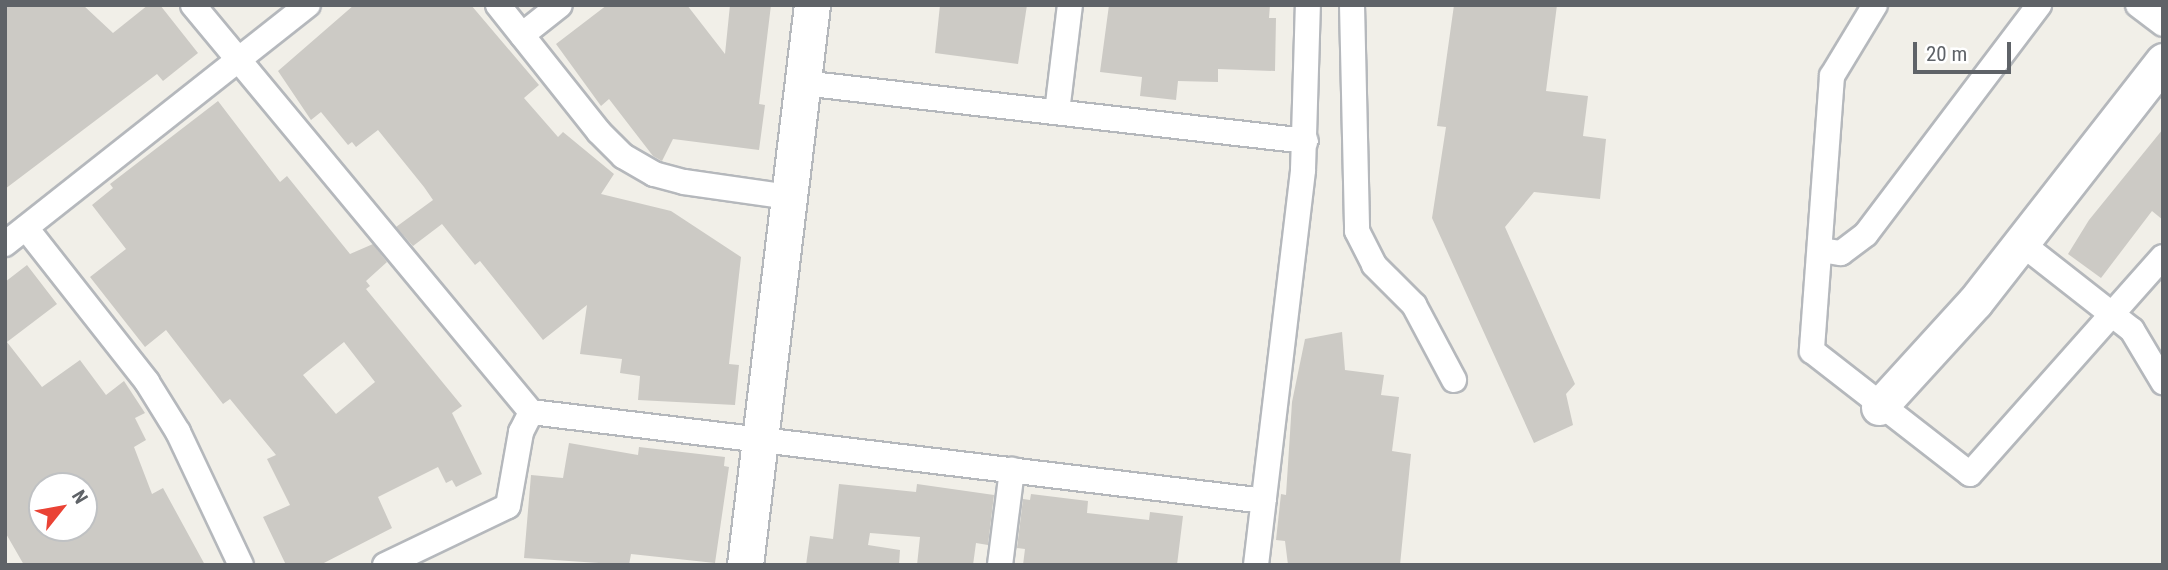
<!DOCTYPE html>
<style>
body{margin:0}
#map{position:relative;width:2168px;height:570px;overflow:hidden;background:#f1efe8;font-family:"Roboto Condensed",sans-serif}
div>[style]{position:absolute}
.building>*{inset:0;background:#cccac5}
.roads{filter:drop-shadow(2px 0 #b5b8bc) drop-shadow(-2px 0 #b5b8bc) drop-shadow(0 2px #b5b8bc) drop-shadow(0 -2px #b5b8bc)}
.street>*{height:24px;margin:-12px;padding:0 12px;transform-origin:12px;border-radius:12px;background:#fff}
.secondary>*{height:35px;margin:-17.5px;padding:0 17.5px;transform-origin:17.5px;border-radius:17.5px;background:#fff}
span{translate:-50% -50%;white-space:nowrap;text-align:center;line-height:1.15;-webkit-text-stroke:5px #fff;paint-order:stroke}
.frame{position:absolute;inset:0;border:7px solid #5f6368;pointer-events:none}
.north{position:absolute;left:28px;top:472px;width:70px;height:70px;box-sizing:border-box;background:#fff;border:2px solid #bfc1c3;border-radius:50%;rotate:59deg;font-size:19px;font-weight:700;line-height:28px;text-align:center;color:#5f6368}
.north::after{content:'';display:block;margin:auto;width:24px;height:32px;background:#ea4335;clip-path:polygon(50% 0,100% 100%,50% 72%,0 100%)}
.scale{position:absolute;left:1913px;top:42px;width:98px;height:32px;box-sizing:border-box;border:4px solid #5f6368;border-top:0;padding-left:9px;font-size:21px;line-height:24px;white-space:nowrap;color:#5f6368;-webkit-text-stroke:5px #fff;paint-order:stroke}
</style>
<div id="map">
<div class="building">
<div style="clip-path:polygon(5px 5px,83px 5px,113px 33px,148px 5px,160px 5px,198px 53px,163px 81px,157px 74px,5px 189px)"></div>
<div style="clip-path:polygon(354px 5px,471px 5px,539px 85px,524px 98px,558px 137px,563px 132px,614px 174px,601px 194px,671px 211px,741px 257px,729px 364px,739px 365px,735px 405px,638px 400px,640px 376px,620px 373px,622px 359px,580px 354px,587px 305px,543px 340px,480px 261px,475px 265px,442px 224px,413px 246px,396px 227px,433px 200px,424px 187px,378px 130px,356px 147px,352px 142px,348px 145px,321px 112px,311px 120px,278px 71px)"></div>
<div style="clip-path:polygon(607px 5px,687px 5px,725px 54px,730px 5px,771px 5px,759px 104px,765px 105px,759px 150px,673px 139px,662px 161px,653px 156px,609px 99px,601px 106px,556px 44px)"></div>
<div style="clip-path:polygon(940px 5px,1027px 5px,1018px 64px,935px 53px)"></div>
<div style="clip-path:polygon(1109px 5px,1270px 5px,1269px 18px,1276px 18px,1275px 71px,1218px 69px,1218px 82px,1178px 81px,1176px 100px,1140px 96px,1142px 77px,1100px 72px)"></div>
<div style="clip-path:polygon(1454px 5px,1557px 5px,1546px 91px,1588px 96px,1583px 136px,1606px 139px,1600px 199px,1534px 192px,1505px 227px,1575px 384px,1566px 394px,1573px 425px,1534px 443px,1432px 218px,1446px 127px,1437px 126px)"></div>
<div style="clip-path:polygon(evenodd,218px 101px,280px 182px,287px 176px,350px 254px,373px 244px,387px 262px,366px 281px,370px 286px,366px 289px,462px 406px,452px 413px,482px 474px,456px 487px,452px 480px,446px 483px,438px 467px,378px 497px,392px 528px,320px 565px,286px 565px,263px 517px,290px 505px,267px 459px,276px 455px,230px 399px,223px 404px,166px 330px,145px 347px,90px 277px,126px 249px,92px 205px,113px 188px,110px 184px,218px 101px,344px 342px,375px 382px,336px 414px,303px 375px,344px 342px)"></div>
<div style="clip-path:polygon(2163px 129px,2163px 220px,2152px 211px,2101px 278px,2068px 254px,2089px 220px)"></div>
<div style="clip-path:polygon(evenodd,27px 265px,57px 304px,7px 342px,42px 387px,80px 360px,106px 395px,124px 381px,145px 413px,135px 418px,146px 440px,134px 447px,152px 494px,163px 488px,205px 565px,24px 565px,5px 532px,5px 282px,27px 265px,42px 486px,84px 486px,84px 528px,42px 528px,42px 486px)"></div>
<div style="clip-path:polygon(1342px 332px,1345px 370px,1384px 375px,1381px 395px,1399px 397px,1392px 451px,1411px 454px,1400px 565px,1288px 565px,1285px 541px,1276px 540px,1281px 494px,1286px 495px,1292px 402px,1305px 339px)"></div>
<div style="clip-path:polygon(569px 443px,638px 455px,639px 447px,725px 457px,724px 466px,729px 467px,715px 563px,631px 554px,629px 565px,524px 558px,531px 475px,563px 478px)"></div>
<div style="clip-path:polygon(839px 484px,916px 492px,917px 484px,994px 495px,988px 545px,976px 543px,973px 565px,917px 565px,920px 537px,870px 533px,868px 545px,900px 550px,899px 565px,806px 565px,810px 536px,833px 539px)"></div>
<div style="clip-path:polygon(1031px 494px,1088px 501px,1087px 513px,1149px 520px,1150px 512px,1183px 516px,1177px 565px,1023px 565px,1025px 549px,1017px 548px,1023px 499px,1030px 500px)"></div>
</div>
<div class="roads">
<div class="street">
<div style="left:193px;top:5px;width:529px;rotate:50.29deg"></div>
<div style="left:531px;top:412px;width:738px;rotate:6.92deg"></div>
<div style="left:498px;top:5px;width:162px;rotate:51.5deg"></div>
<div style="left:599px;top:132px;width:34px;rotate:45deg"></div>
<div style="left:623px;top:156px;width:36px;rotate:30deg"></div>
<div style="left:654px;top:174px;width:31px;rotate:15deg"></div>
<div style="left:684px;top:182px;width:107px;rotate:8.1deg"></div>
<div style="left:1352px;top:5px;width:226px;rotate:88.7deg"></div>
<div style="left:1357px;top:231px;width:38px;rotate:63deg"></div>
<div style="left:1374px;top:265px;width:57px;rotate:45deg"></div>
<div style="left:1414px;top:305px;width:85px;rotate:61.9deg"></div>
<div style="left:1875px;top:5px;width:83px;rotate:121.2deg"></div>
<div style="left:1832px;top:76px;width:276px;rotate:94.2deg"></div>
<div style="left:1812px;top:351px;width:200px;rotate:37.9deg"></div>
<div style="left:1970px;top:474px;width:290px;rotate:-48.4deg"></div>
<div style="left:2138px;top:5px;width:31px;rotate:37deg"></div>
<div style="left:522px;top:35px;width:48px;rotate:-38.3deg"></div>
<div style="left:803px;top:83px;width:506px;rotate:6.58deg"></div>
<div style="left:1057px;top:112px;width:108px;rotate:-83.1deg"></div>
<div style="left:26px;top:228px;width:196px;rotate:51.8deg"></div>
<div style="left:147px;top:382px;width:59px;rotate:58.2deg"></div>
<div style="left:178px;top:432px;width:147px;rotate:64.7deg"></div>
<div style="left:2021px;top:243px;width:141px;rotate:38.1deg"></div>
<div style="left:2132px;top:330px;width:61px;rotate:59.2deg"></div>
<div style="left:5px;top:244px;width:386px;rotate:-38.3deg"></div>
<div style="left:1821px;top:250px;width:20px;rotate:9deg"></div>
<div style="left:1841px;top:253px;width:31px;rotate:-37deg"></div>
<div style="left:1866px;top:234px;width:287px;rotate:-52.9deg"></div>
<div style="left:385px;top:565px;width:136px;rotate:-25.6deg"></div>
<div style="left:508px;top:506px;width:75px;rotate:-80deg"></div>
<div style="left:521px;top:432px;width:22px;rotate:-63deg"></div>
<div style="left:1000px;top:565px;width:96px;rotate:-82.8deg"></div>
<div style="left:1256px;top:565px;width:398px;rotate:-83.2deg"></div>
<div style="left:1303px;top:170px;width:165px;rotate:-88.3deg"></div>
</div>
<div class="secondary">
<div style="left:1879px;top:407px;width:142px;rotate:-47.6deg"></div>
<div style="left:1975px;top:302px;width:306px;rotate:-52deg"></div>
<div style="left:745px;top:565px;width:564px;rotate:-83.18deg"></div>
</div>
</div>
<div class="frame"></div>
<div class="north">N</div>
<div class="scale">20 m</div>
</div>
